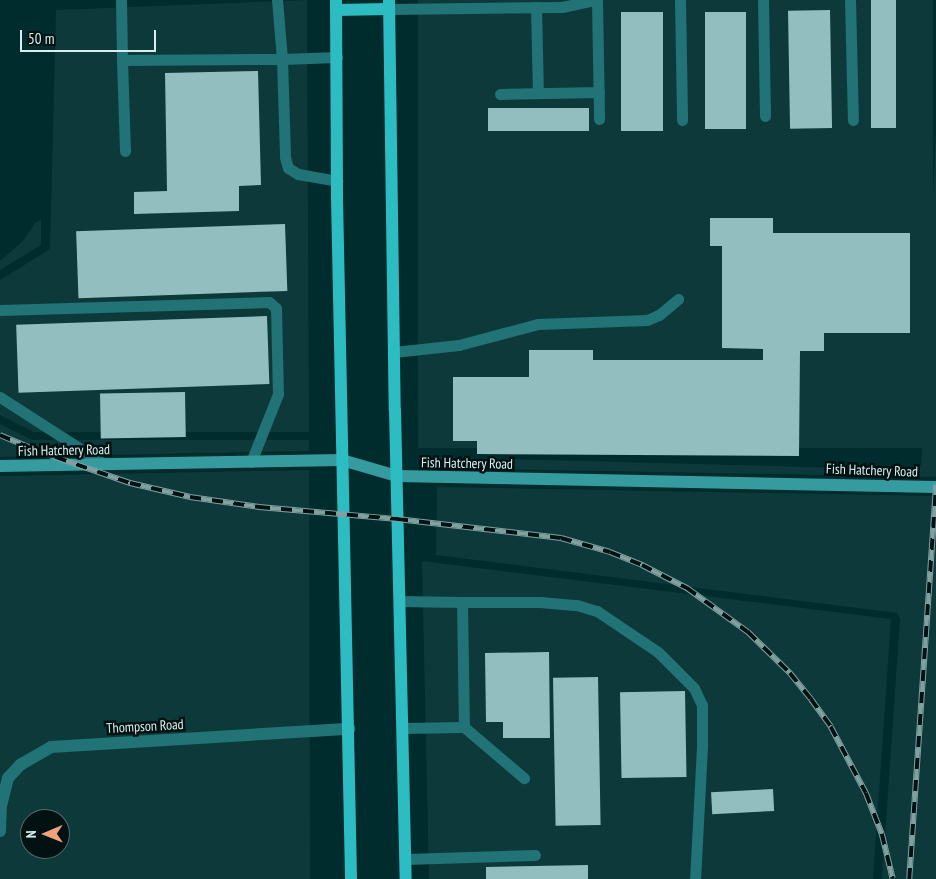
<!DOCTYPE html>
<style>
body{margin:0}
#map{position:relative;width:936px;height:879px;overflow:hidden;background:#002c2d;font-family:"PT Sans Narrow",sans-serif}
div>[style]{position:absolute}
.built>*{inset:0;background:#0d393a;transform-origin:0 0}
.building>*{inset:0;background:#92bebf;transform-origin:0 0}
.lane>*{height:11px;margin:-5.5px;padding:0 5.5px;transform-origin:5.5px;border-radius:5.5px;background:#217376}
.street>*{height:12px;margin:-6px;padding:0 6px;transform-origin:6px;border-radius:6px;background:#217376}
.secondary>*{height:12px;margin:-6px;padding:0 6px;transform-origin:6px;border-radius:6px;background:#359b9f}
.primary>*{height:12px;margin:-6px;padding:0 6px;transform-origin:6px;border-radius:6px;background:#2cbcc1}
.rail>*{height:5.5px;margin-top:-2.75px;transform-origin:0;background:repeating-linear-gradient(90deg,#021112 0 11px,#81a0a0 0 22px);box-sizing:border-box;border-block:1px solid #81a0a0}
span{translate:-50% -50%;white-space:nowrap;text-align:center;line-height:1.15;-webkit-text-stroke:5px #021112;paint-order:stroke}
.street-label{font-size:14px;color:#d9efef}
.north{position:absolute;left:20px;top:809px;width:50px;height:50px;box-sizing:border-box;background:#021112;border:1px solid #586a6a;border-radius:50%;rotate:269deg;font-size:14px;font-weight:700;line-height:20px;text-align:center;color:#d9efef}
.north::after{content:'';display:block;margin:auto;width:18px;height:22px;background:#f0a279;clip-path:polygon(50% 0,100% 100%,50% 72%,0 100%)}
.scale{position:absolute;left:20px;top:30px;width:136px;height:22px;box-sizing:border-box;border:2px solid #d9efef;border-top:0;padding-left:6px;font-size:15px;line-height:18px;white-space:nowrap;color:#d9efef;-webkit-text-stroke:4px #021112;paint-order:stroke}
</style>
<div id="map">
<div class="built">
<div style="clip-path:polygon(307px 0,309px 432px,34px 432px,0 415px,0 280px,50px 249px,56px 10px)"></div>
<div style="left:418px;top:0;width:515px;height:448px"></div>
<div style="clip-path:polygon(936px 131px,936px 477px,437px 468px,437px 457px,917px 470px,921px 465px)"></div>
<div style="clip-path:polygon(41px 220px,41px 245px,0 270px,0 261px,23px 241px,36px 222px)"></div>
<div style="clip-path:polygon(0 424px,32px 440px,309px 440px,309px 451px,0 457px)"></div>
<div style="clip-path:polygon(evenodd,309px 470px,310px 879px,0 879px,0 476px,309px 470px,30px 819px,60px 819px,60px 849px,30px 849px,30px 819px)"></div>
<div style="clip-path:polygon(437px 487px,936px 496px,936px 879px,882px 879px,900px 619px,897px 613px,436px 555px)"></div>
<div style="clip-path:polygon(422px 561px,891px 619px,873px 879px,429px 879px)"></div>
</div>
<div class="building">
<div style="left:871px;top:0;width:25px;height:128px"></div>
<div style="left:830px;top:10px;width:118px;height:42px;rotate:89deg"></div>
<div style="left:621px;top:12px;width:42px;height:119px"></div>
<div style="left:705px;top:12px;width:41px;height:117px"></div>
<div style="clip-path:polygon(258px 71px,261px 185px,239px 186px,239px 211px,134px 214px,134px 192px,167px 191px,165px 73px)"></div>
<div style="left:589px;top:108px;width:23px;height:101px;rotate:90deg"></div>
<div style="clip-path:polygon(710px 218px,773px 218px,773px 233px,910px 233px,910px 333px,824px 333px,824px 351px,800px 351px,799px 456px,477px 454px,477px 441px,453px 441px,453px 377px,529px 377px,529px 350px,593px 350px,593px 360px,763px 360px,763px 349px,722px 348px,722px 246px,710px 246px)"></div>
<div style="left:285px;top:224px;width:67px;height:209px;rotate:88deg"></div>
<div style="left:267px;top:316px;width:68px;height:251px;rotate:88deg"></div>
<div style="left:185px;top:392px;width:45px;height:85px;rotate:89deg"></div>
<div style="clip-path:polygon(549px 652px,550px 738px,503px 738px,503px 722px,486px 722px,485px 653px)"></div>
<div style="left:598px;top:677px;width:148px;height:45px;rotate:89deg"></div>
<div style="left:685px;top:691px;width:86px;height:65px;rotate:89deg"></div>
<div style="left:773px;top:789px;width:22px;height:62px;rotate:87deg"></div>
<div style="clip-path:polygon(588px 865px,588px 879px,486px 879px,486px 867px)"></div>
</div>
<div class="lane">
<div style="left:121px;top:0;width:60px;rotate:89deg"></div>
<div style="left:122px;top:60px;width:160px;rotate:-0.4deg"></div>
<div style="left:282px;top:59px;width:59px;rotate:-94.8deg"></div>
<div style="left:597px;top:0;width:119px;rotate:89deg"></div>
<div style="left:680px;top:0;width:120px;rotate:89deg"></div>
<div style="left:763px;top:0;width:116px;rotate:89deg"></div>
<div style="left:850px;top:0;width:120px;rotate:88.6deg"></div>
<div style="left:536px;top:7px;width:86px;rotate:88.7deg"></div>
<div style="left:389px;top:9px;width:173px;rotate:-0.7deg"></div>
<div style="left:562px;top:7px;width:34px;rotate:-12deg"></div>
<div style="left:337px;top:57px;width:55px;rotate:177.9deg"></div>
<div style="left:282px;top:59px;width:98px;rotate:88.2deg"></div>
<div style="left:285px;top:157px;width:11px;rotate:75deg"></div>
<div style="left:288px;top:168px;width:12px;rotate:31deg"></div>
<div style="left:298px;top:174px;width:40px;rotate:10deg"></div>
<div style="left:122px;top:60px;width:91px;rotate:88.1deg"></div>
<div style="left:500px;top:94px;width:99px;rotate:-1.2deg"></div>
<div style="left:0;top:310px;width:269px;rotate:-1.7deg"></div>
<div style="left:269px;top:302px;width:9px;rotate:41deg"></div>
<div style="left:276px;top:308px;width:86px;rotate:88.7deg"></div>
<div style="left:278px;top:394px;width:73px;rotate:111.7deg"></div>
<div style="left:394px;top:352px;width:65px;rotate:-6.1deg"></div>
<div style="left:459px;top:345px;width:82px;rotate:-14.9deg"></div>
<div style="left:538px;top:324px;width:109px;rotate:-2.1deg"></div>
<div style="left:647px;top:320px;width:13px;rotate:-23deg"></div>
<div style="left:659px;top:315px;width:25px;rotate:-40deg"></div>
<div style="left:0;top:397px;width:124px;rotate:32.8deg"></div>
<div style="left:399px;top:601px;width:63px;rotate:0.9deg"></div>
<div style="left:462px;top:602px;width:125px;rotate:89.1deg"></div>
<div style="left:464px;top:727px;width:61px;rotate:179.1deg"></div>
<div style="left:462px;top:602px;width:78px"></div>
<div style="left:540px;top:602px;width:37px;rotate:5deg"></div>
<div style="left:577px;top:605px;width:21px;rotate:17deg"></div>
<div style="left:597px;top:611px;width:73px;rotate:33.9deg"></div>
<div style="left:658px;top:652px;width:51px;rotate:45deg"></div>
<div style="left:694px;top:688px;width:19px;rotate:65deg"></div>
<div style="left:702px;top:705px;width:42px;rotate:90deg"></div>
<div style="left:702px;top:747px;width:132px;rotate:93deg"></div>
<div style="left:464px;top:727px;width:79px;rotate:40.4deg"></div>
<div style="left:406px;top:859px;width:129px;rotate:-1.8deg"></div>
</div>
<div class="street">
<div style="left:0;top:831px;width:25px;rotate:-88deg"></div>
<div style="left:1px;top:806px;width:29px;rotate:-76deg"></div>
<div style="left:8px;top:778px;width:18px;rotate:-47deg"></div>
<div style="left:20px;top:765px;width:36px;rotate:-30deg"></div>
<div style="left:51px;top:747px;width:299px;rotate:-3.5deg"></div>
</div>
<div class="secondary">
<div style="left:0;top:466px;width:342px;rotate:-1deg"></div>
<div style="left:342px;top:460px;width:57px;rotate:16.2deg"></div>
<div style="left:397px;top:476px;width:539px;rotate:1.17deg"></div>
</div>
<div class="primary">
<div style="left:336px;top:0;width:198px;rotate:89.7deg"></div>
<div style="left:337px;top:198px;width:681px;rotate:88.82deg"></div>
<div style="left:389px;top:0;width:410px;rotate:89.2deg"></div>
<div style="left:395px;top:410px;width:469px;rotate:88.7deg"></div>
<div style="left:336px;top:10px;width:53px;rotate:-1.1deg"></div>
</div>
<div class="rail">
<div style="left:0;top:435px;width:38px;rotate:23deg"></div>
<div style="left:35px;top:450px;width:101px;rotate:19.2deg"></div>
<div style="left:130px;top:483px;width:62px;rotate:13.1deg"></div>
<div style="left:190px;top:497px;width:70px;rotate:8.2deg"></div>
<div style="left:259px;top:507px;width:139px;rotate:5deg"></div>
<div style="left:397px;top:519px;width:165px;rotate:6.6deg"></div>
<div style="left:561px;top:538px;width:51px;rotate:15.9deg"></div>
<div style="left:610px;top:552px;width:35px;rotate:22deg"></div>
<div style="left:642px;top:565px;width:51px;rotate:27.1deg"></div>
<div style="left:687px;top:588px;width:75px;rotate:35.8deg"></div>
<div style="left:748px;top:632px;width:59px;rotate:44.3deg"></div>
<div style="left:790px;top:673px;width:33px;rotate:51deg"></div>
<div style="left:811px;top:699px;width:34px;rotate:54deg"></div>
<div style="left:831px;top:727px;width:75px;rotate:62.1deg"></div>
<div style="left:866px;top:793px;width:44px;rotate:68.7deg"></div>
<div style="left:882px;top:834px;width:46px;rotate:76.3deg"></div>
<div style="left:909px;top:879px;width:395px;rotate:-86.1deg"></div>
</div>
<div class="street-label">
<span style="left:64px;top:450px;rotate:-1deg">Fish Hatchery Road</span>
<span style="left:467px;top:463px;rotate:1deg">Fish Hatchery Road</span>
<span style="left:872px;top:470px;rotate:2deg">Fish Hatchery Road</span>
<span style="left:145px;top:726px;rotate:-3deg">Thompson Road</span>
</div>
<div class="north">N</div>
<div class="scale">50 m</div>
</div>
